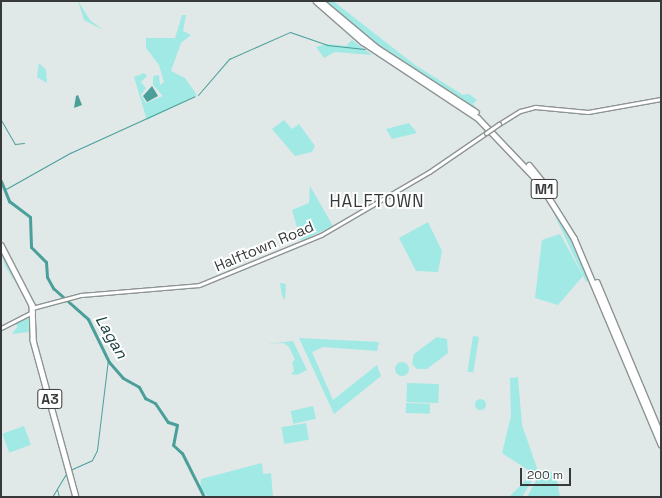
<!DOCTYPE html>
<style>
body{margin:0}
#map{position:relative;width:662px;height:498px;overflow:hidden;background:#e1e8e8;font-family:"Space Grotesk",sans-serif}
div>[style]{position:absolute}
.green>*{inset:0;background:#a0e9e4;transform-origin:0 0}
.round{border-radius:50%}
.water>*{inset:0;background:#4a9f9a}
.stream>*{height:1px;margin:-0.5px;padding:0 0.5px;transform-origin:0.5px;border-radius:0.5px;background:#4a9f9a}
.river>*{height:3px;margin:-1.5px;padding:0 1.5px;transform-origin:1.5px;border-radius:1.5px;background:#4a9f9a}
.roads{filter:drop-shadow(1px 0 #8d9493) drop-shadow(-1px 0 #8d9493) drop-shadow(0 1px #8d9493) drop-shadow(0 -1px #8d9493)}
.secondary>*{height:3px;margin:-1.5px;padding:0 1.5px;transform-origin:1.5px;border-radius:1.5px;background:#fff}
.highway>*{height:4.5px;margin:-2.25px;padding:0 2.25px;transform-origin:2.25px;border-radius:2.25px;background:#fff}
.bridges{filter:drop-shadow(1px 0 #8d9493) drop-shadow(-1px 0 #8d9493) drop-shadow(0 1px #8d9493) drop-shadow(0 -1px #8d9493)}
.secondary-bridge>*{height:3px;margin:-1.5px;padding:0 1.5px;transform-origin:1.5px;border-radius:1.5px;background:#fff}
span{translate:-50% -50%;white-space:nowrap;text-align:center;line-height:1.15;-webkit-text-stroke:4px #fff;paint-order:stroke}
.shield-label span{padding:1px 3px;background:#fff;border:1px solid;border-radius:3px;-webkit-text-stroke-width:0}
.shield-label{font-size:14px;color:#373a3a;font-weight:700}
.street-label{font-size:15px;color:#373a3a}
.water-label{font-size:16px;color:#1b4240;font-style:italic}
.quarter-label{font-size:17px;color:#373a3a;letter-spacing:1px}
.frame{position:absolute;inset:0;border:2px solid #373a3a;pointer-events:none}
.scale{position:absolute;left:520px;top:468px;width:51px;height:18px;box-sizing:border-box;border:2px solid #373a3a;border-top:0;padding-left:5px;font-size:12px;line-height:14px;white-space:nowrap;color:#373a3a;-webkit-text-stroke:3px #fff;paint-order:stroke}
</style>
<div id="map">
<div class="green">
<div style="clip-path:polygon(78px 1px,90px 20px,103px 30px,84px 20px)"></div>
<div style="clip-path:polygon(326px 1px,333px 1px,415px 65px,463px 95px,469px 94px,477px 100px,473px 104px,479px 111px,376px 45px)"></div>
<div style="clip-path:polygon(182px 15px,186px 15px,183px 31px,191px 35px,181px 43px,171px 71px,185px 78px,197px 95px,147px 120px,134px 77px,144px 73px,147px 76px,141px 82px,146px 88px,141px 95px,146px 103px,163px 96px,153px 85px,153px 76px,159px 75px,160px 85px,164px 82px,159px 65px,146px 48px,146px 38px,175px 38px)"></div>
<div style="clip-path:polygon(352px 40px,372px 55px,335px 52px,324px 58px,316px 47px,327px 44px,346px 46px)"></div>
<div style="clip-path:polygon(39px 63px,46px 70px,47px 83px,37px 77px)"></div>
<div style="clip-path:polygon(284px 120px,292px 129px,299px 124px,315px 146px,312px 152px,295px 156px,272px 129px)"></div>
<div style="clip-path:polygon(409px 123px,417px 133px,392px 139px,386px 129px)"></div>
<div style="clip-path:polygon(519px 163px,542px 189px,569px 232px,591px 280px,586px 282px,549px 203px)"></div>
<div style="clip-path:polygon(310px 186px,333px 226px,301px 241px,292px 210px,309px 203px)"></div>
<div style="clip-path:polygon(428px 222px,442px 251px,438px 272px,416px 271px,399px 238px)"></div>
<div style="clip-path:polygon(560px 234px,583px 276px,558px 305px,535px 298px,542px 240px)"></div>
<div style="clip-path:polygon(1px 253px,6px 264px,26px 299px,5px 266px)"></div>
<div style="clip-path:polygon(280px 283px,286px 284px,285px 300px,282px 296px)"></div>
<div style="clip-path:polygon(30px 316px,29px 332px,12px 334px,18px 326px,12px 323px)"></div>
<div style="left:473px;top:336px;width:6px;height:36px;rotate:9deg"></div>
<div style="clip-path:polygon(437px 337px,447px 339px,448px 353px,427px 369px,417px 369px,412px 364px,414px 354px)"></div>
<div style="clip-path:polygon(299px 338px,379px 342px,377px 351px,323px 347px,312px 352px,333px 400px,377px 365px,381px 376px,334px 414px)"></div>
<div style="clip-path:polygon(293px 341px,307px 370px,297px 375px,291px 374px,294px 371px,292px 362px,295px 360px,289px 347px,284px 343px,266px 344px)"></div>
<div class="round" style="left:395px;top:362px;width:14px;height:14px"></div>
<div style="clip-path:polygon(518px 377px,522px 425px,538px 471px,522px 497px,509px 497px,525px 481px,528px 470px,502px 453px,511px 416px,510px 378px)"></div>
<div style="left:407px;top:383px;width:32px;height:19px;rotate:2deg"></div>
<div class="round" style="left:474.5px;top:398.5px;width:11px;height:11px"></div>
<div style="left:406px;top:403px;width:24px;height:10px;rotate:2deg"></div>
<div style="left:313px;top:406px;width:13px;height:23px;rotate:77deg"></div>
<div style="left:306px;top:423px;width:17px;height:25px;rotate:80deg"></div>
<div style="left:24px;top:426px;width:20px;height:23px;rotate:70deg"></div>
<div style="clip-path:polygon(262px 463px,263px 474px,271px 473px,273px 497px,209px 497px,200px 490px,201px 479px)"></div>
<div style="clip-path:polygon(547px 470px,556px 475px,560px 497px,527px 497px,540px 473px)"></div>
</div>
<div class="water">
<div style="clip-path:polygon(152px 86px,158px 96px,147px 102px,143px 96px)"></div>
<div style="clip-path:polygon(78px 95px,82px 105px,74px 108px,76px 96px)"></div>
</div>
<div class="stream">
<div style="left:198px;top:95px;width:48px;rotate:-49.3deg"></div>
<div style="left:229px;top:59px;width:67px;rotate:-23.9deg"></div>
<div style="left:290px;top:32px;width:39px;rotate:19deg"></div>
<div style="left:327px;top:45px;width:38px;rotate:6deg"></div>
<div style="left:1px;top:120px;width:28px;rotate:60deg"></div>
<div style="left:15px;top:144px;width:9px;rotate:-6deg"></div>
<div style="left:4px;top:190px;width:76px;rotate:-29.3deg"></div>
<div style="left:70px;top:153px;width:137px;rotate:-24.5deg"></div>
<div style="left:70px;top:470px;width:24px;rotate:-24deg"></div>
<div style="left:92px;top:460px;width:11px;rotate:-63deg"></div>
<div style="left:97px;top:450px;width:92px;rotate:-83.1deg"></div>
<div style="left:57px;top:489px;width:8px;rotate:76deg"></div>
<div style="left:52px;top:497px;width:29px;rotate:-59deg"></div>
</div>
<div class="river">
<div style="left:1px;top:181px;width:22px;rotate:68deg"></div>
<div style="left:9px;top:201px;width:26px;rotate:37deg"></div>
<div style="left:30px;top:217px;width:30px;rotate:88deg"></div>
<div style="left:31px;top:247px;width:21px;rotate:45deg"></div>
<div style="left:46px;top:262px;width:15px;rotate:86deg"></div>
<div style="left:47px;top:277px;width:13px;rotate:61deg"></div>
<div style="left:53px;top:288px;width:47px;rotate:41.5deg"></div>
<div style="left:88px;top:319px;width:48px;rotate:64deg"></div>
<div style="left:109px;top:362px;width:21px;rotate:49deg"></div>
<div style="left:123px;top:378px;width:18px;rotate:29deg"></div>
<div style="left:139px;top:387px;width:13px;rotate:61deg"></div>
<div style="left:145px;top:398px;width:11px;rotate:27deg"></div>
<div style="left:155px;top:403px;width:23px;rotate:56deg"></div>
<div style="left:168px;top:422px;width:9px;rotate:18deg"></div>
<div style="left:177px;top:425px;width:20px;rotate:101deg"></div>
<div style="left:173px;top:445px;width:12px;rotate:42deg"></div>
<div style="left:182px;top:453px;width:49px;rotate:63.4deg"></div>
</div>
<div class="roads">
<div class="secondary">
<div style="left:499px;top:124px;width:25px;rotate:-32deg"></div>
<div style="left:520px;top:111px;width:16px;rotate:-15deg"></div>
<div style="left:535px;top:107px;width:53px;rotate:5.4deg"></div>
<div style="left:588px;top:112px;width:74px;rotate:-10.1deg"></div>
<div style="left:32px;top:308px;width:51px;rotate:-14.9deg"></div>
<div style="left:81px;top:295px;width:118px;rotate:-4.8deg"></div>
<div style="left:199px;top:285px;width:132px;rotate:-22.3deg"></div>
<div style="left:321px;top:235px;width:125px;rotate:-30.3deg"></div>
<div style="left:429px;top:172px;width:69px;rotate:-34.4deg"></div>
<div style="left:1px;top:328px;width:36px;rotate:-27deg"></div>
</div>
<div class="highway">
<div style="left:316px;top:1px;width:62px;rotate:41.1deg"></div>
<div style="left:363px;top:42px;width:138px;rotate:33.5deg"></div>
<div style="left:478px;top:118px;width:88px;rotate:46.4deg"></div>
<div style="left:539px;top:182px;width:66px;rotate:58deg"></div>
<div style="left:574px;top:238px;width:224px;rotate:67.1deg"></div>
<div style="left:321px;top:1px;width:72px;rotate:39.9deg"></div>
<div style="left:376px;top:47px;width:119px;rotate:33deg"></div>
<div style="left:529px;top:165px;width:22px;rotate:51deg"></div>
<div style="left:1px;top:245px;width:68px;rotate:62.7deg"></div>
<div style="left:32px;top:305px;width:35px;rotate:88deg"></div>
<div style="left:33px;top:340px;width:163px;rotate:74.7deg"></div>
<div style="left:597px;top:282px;width:166px;rotate:67.3deg"></div>
</div>
</div>
<div class="bridges">
<div class="secondary-bridge">
<div style="left:486px;top:133px;width:16px;rotate:-35deg"></div>
</div>
</div>
<div class="shield-label">
<span style="left:544px;top:189px">M1</span>
<span style="left:50px;top:399px">A3</span>
</div>
<div class="street-label">
<span style="left:264px;top:246px;rotate:-23deg">Halftown Road</span>
</div>
<div class="water-label">
<span style="left:111px;top:337px;rotate:60deg">Lagan</span>
</div>
<div class="quarter-label">
<span style="left:377px;top:202px">HALFTOWN</span>
</div>
<div class="frame"></div>
<div class="scale">200 m</div>
</div>
